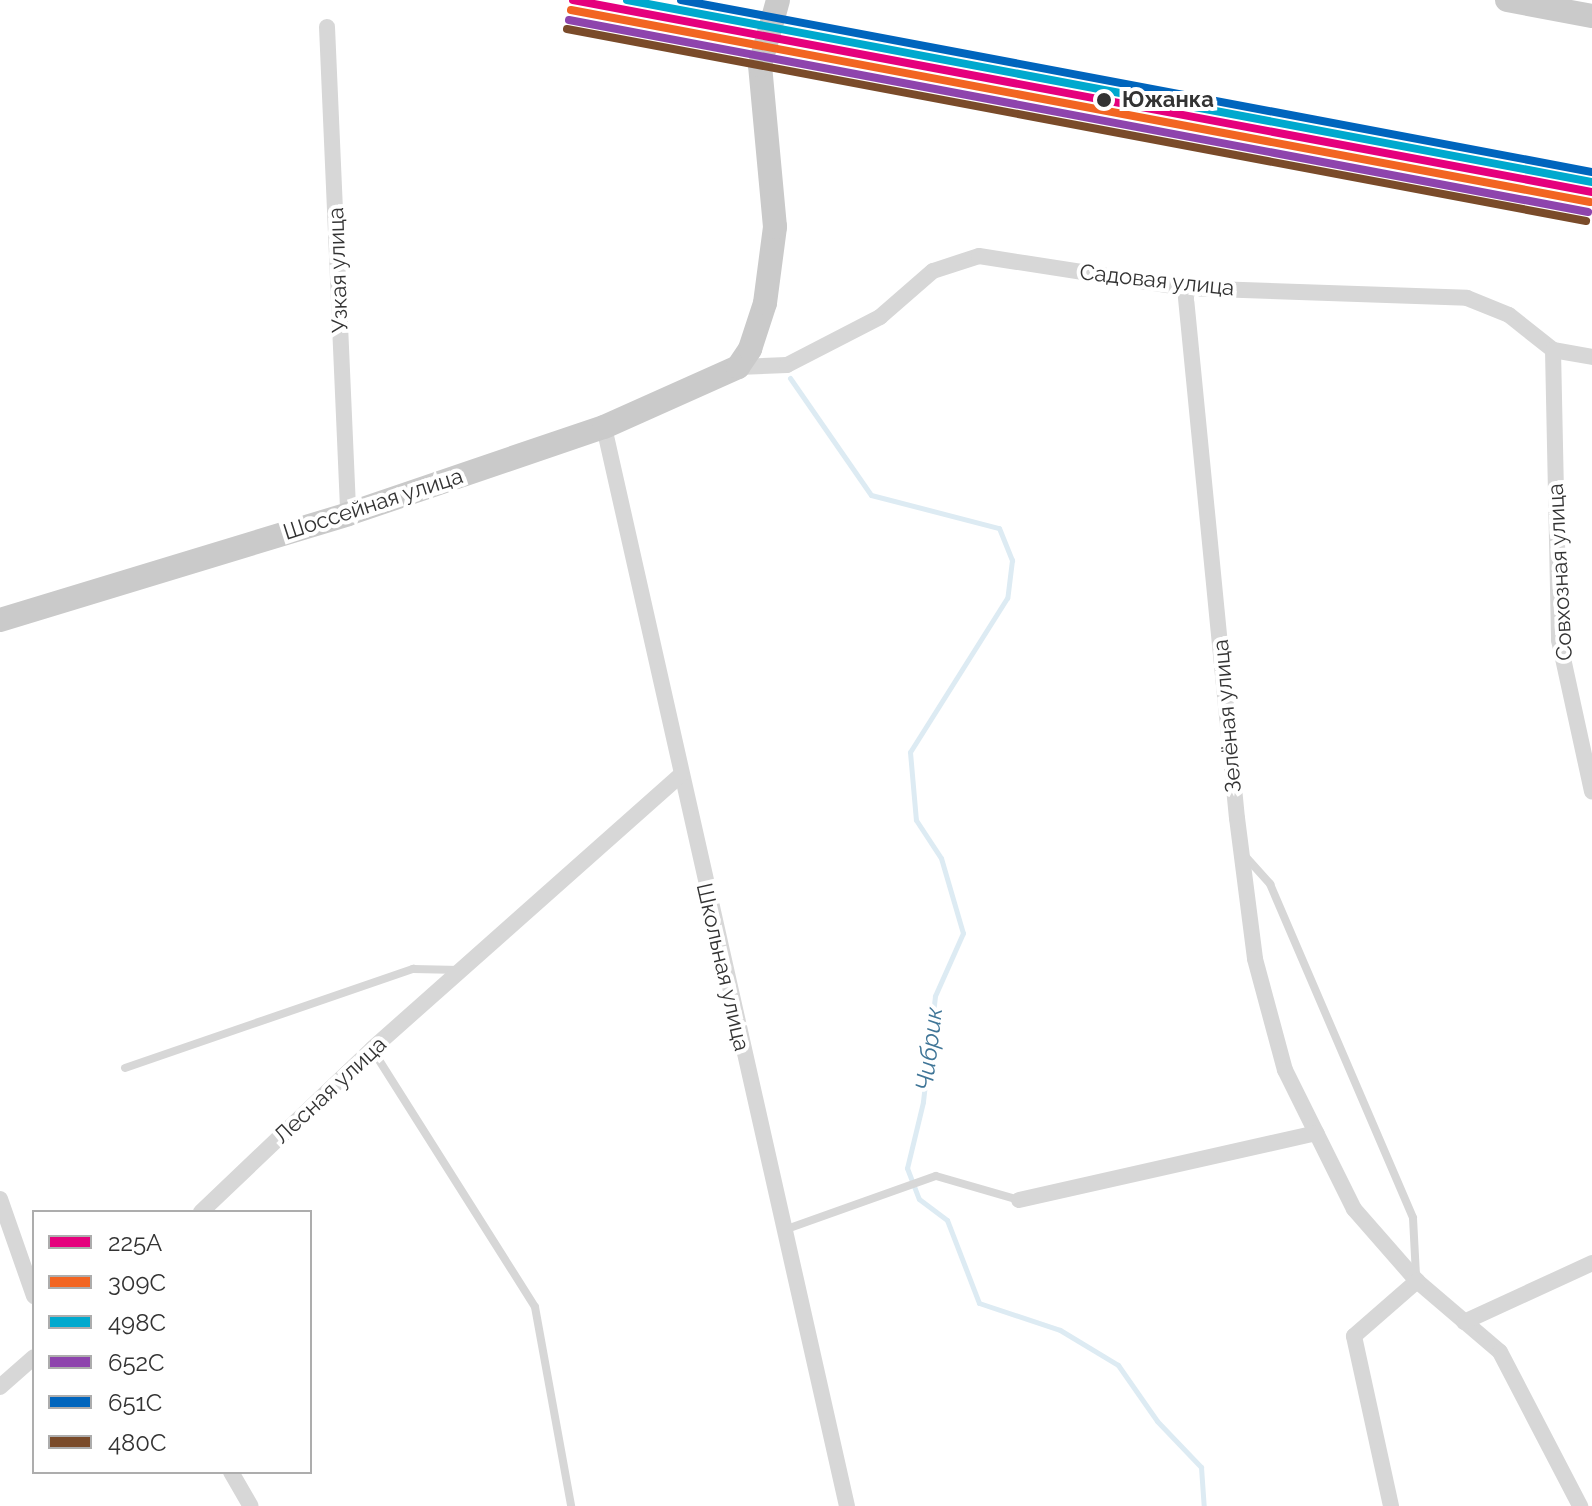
<!DOCTYPE html>
<meta charset="utf-8">
<style>
body{margin:0}
#map{position:relative;width:1592px;height:1506px;overflow:hidden;background:#fff;font-family:Raleway,sans-serif}
div>[style]{position:absolute}
.stream>*{height:5px;margin:-2.5px;padding:0 2.5px;transform-origin:2.5px;border-radius:2.5px;background:#ddebf3}
.lane>*{height:8px;margin:-4px;padding:0 4px;transform-origin:4px;border-radius:4px;background:#d7d7d7}
.street>*{height:16px;margin:-8px;padding:0 8px;transform-origin:8px;border-radius:8px;background:#d7d7d7}
.primary>*{height:24px;margin:-12px;padding:0 12px;transform-origin:12px;border-radius:12px;background:#cacaca}
.rail-1>*{height:8px;margin:-4px;padding:0 4px;transform-origin:4px;border-radius:4px;background:#e5007d}
.rail-2>*{height:8px;margin:-4px;padding:0 4px;transform-origin:4px;border-radius:4px;background:#f26522}
.rail-3>*{height:8px;margin:-4px;padding:0 4px;transform-origin:4px;border-radius:4px;background:#00a9ce}
.rail-4>*{height:8px;margin:-4px;padding:0 4px;transform-origin:4px;border-radius:4px;background:#8e44ad}
.rail-5>*{height:8px;margin:-4px;padding:0 4px;transform-origin:4px;border-radius:4px;background:#0065bd}
.rail-6>*{height:8px;margin:-4px;padding:0 4px;transform-origin:4px;border-radius:4px;background:#7a4b2a}
.dots>*{width:22px;height:22px;translate:-50% -50%;box-sizing:border-box;border:4px solid #fff;border-radius:50%}
span{translate:-50% -50%;white-space:nowrap;text-align:center;line-height:1.15;-webkit-text-stroke:8px #fff;paint-order:stroke}
.stop-label{font-size:22px;color:#333;font-weight:700}
.left{translate:0 -50%;text-align:left}
.street-label{font-size:22px;color:#333}
.water-label{font-size:24px;color:#3f7597;font-style:italic}
.legend{position:absolute;left:32px;top:1210px;width:280px;height:264px;box-sizing:border-box;background:#fff;border:2px solid #adadad;margin:0;padding:10px 14px;list-style:none;font-size:24px;color:#333}
.legend li{display:flex;align-items:center;gap:16px;height:40px}
.legend b{width:40px;border:2px solid #adadad}
</style>
<div id="map">
<div class="stream">
<div style="left:790px;top:378px;width:142px;rotate:55.3deg"></div>
<div style="left:871px;top:495px;width:132px;rotate:14.5deg"></div>
<div style="left:999px;top:528px;width:35px;rotate:68deg"></div>
<div style="left:1012px;top:560px;width:38px;rotate:97deg"></div>
<div style="left:1007px;top:598px;width:182px;rotate:122.2deg"></div>
<div style="left:910px;top:752px;width:68px;rotate:85deg"></div>
<div style="left:916px;top:820px;width:45px;rotate:56.7deg"></div>
<div style="left:941px;top:858px;width:78px;rotate:73.7deg"></div>
<div style="left:963px;top:933px;width:69px;rotate:114deg"></div>
<div style="left:935px;top:996px;width:107px;rotate:96.5deg"></div>
<div style="left:923px;top:1102px;width:68px;rotate:103.6deg"></div>
<div style="left:907px;top:1168px;width:33px;rotate:69deg"></div>
<div style="left:919px;top:1199px;width:35px;rotate:37deg"></div>
<div style="left:947px;top:1220px;width:89px;rotate:68.9deg"></div>
<div style="left:979px;top:1303px;width:85px;rotate:18.4deg"></div>
<div style="left:1060px;top:1330px;width:68px;rotate:31.1deg"></div>
<div style="left:1118px;top:1365px;width:68px;rotate:55.1deg"></div>
<div style="left:1157px;top:1421px;width:64px;rotate:46.3deg"></div>
<div style="left:1201px;top:1467px;width:39px;rotate:86deg"></div>
</div>
<div class="lane">
<div style="left:1245px;top:856px;width:38px;rotate:48deg"></div>
<div style="left:1270px;top:884px;width:363px;rotate:66.8deg"></div>
<div style="left:1413px;top:1218px;width:58px;rotate:87deg"></div>
<div style="left:372px;top:1049px;width:305px;rotate:57.7deg"></div>
<div style="left:535px;top:1307px;width:202px;rotate:79.7deg"></div>
<div style="left:125px;top:1068px;width:305px;rotate:-19deg"></div>
<div style="left:413px;top:969px;width:47px;rotate:1.2deg"></div>
<div style="left:784px;top:1230px;width:161px;rotate:-19.6deg"></div>
<div style="left:936px;top:1176px;width:86px;rotate:16.1deg"></div>
</div>
<div class="street">
<div style="left:327px;top:27px;width:487px;rotate:87.5deg"></div>
<div style="left:1185px;top:288px;width:533px;rotate:84.4deg"></div>
<div style="left:1237px;top:818px;width:142px;rotate:82.7deg"></div>
<div style="left:1255px;top:959px;width:115px;rotate:74.9deg"></div>
<div style="left:1285px;top:1070px;width:155px;rotate:63.6deg"></div>
<div style="left:1354px;top:1209px;width:96px;rotate:48.8deg"></div>
<div style="left:1417px;top:1281px;width:109px;rotate:40.5deg"></div>
<div style="left:1500px;top:1352px;width:174px;rotate:62.5deg"></div>
<div style="left:1553px;top:350px;width:290px;rotate:88.8deg"></div>
<div style="left:1559px;top:640px;width:155px;rotate:77.7deg"></div>
<div style="left:738px;top:367px;width:49px;rotate:-2.3deg"></div>
<div style="left:787px;top:365px;width:105px;rotate:-27.3deg"></div>
<div style="left:880px;top:317px;width:70px;rotate:-41deg"></div>
<div style="left:933px;top:271px;width:48px;rotate:-18.1deg"></div>
<div style="left:979px;top:256px;width:208px;rotate:8.8deg"></div>
<div style="left:1185px;top:288px;width:282px;rotate:2deg"></div>
<div style="left:1467px;top:298px;width:45px;rotate:22deg"></div>
<div style="left:1509px;top:315px;width:56px;rotate:38.5deg"></div>
<div style="left:1553px;top:350px;width:40px;rotate:10deg"></div>
<div style="left:604px;top:427px;width:1106px;rotate:77.31deg"></div>
<div style="left:0;top:1199px;width:103px;rotate:70.7deg"></div>
<div style="left:1019px;top:1200px;width:305px;rotate:-12.7deg"></div>
<div style="left:201px;top:1212px;width:236px;rotate:-43.6deg"></div>
<div style="left:372px;top:1049px;width:412px;rotate:-41.6deg"></div>
<div style="left:1464px;top:1322px;width:141px;rotate:-24.7deg"></div>
<div style="left:0;top:1387px;width:45px;rotate:-41.4deg"></div>
<div style="left:231px;top:1472px;width:39px;rotate:60deg"></div>
<div style="left:1391px;top:1506px;width:174px;rotate:-102.3deg"></div>
<div style="left:1354px;top:1336px;width:84px;rotate:-41.1deg"></div>
</div>
<div class="primary">
<div style="left:1507px;top:0;width:86px;rotate:10.7deg"></div>
<div style="left:0;top:620px;width:364px;rotate:-16.9deg"></div>
<div style="left:348px;top:514px;width:270px;rotate:-18.8deg"></div>
<div style="left:604px;top:427px;width:147px;rotate:-24.1deg"></div>
<div style="left:738px;top:367px;width:22px;rotate:-56deg"></div>
<div style="left:750px;top:349px;width:48px;rotate:-71.9deg"></div>
<div style="left:765px;top:303px;width:77px;rotate:-82.5deg"></div>
<div style="left:775px;top:227px;width:163px;rotate:-95.3deg"></div>
<div style="left:760px;top:65px;width:67px;rotate:-74.5deg"></div>
</div>
<div class="rail-1">
<div style="left:573px;top:0;width:1037px;rotate:10.67deg"></div>
</div>
<div class="rail-2">
<div style="left:571px;top:10px;width:1037px;rotate:10.67deg"></div>
</div>
<div class="rail-3">
<div style="left:627px;top:0;width:982px;rotate:10.68deg"></div>
</div>
<div class="rail-4">
<div style="left:569px;top:20px;width:1037px;rotate:10.67deg"></div>
</div>
<div class="rail-5">
<div style="left:681px;top:0;width:927px;rotate:10.69deg"></div>
</div>
<div class="rail-6">
<div style="left:567px;top:29px;width:1037px;rotate:10.67deg"></div>
</div>
<div class="dots">
<div style="left:1104px;top:100px;background:#333"></div>
</div>
<div class="stop-label">
<span class="left" style="left:1122px;top:100px">Южанка</span>
</div>
<div class="street-label">
<span style="left:338px;top:270px;rotate:-92deg">Узкая улица</span>
<span style="left:1157px;top:280px;rotate:6deg">Садовая улица</span>
<span style="left:373px;top:504px;rotate:-18deg">Шоссейная улица</span>
<span style="left:1560px;top:572px;rotate:-93deg">Совхозная улица</span>
<span style="left:1227px;top:716px;rotate:-95deg">Зелёная улица</span>
<span style="left:723px;top:967px;rotate:77deg">Школьная улица</span>
<span style="left:330px;top:1090px;rotate:-43deg">Лесная улица</span>
</div>
<div class="water-label">
<span style="left:929px;top:1049px;rotate:-83deg">Чибрик</span>
</div>
<ul class="legend">
<li><b style="height:10px;background:#e5007d"></b>225А</li>
<li><b style="height:10px;background:#f26522"></b>309С</li>
<li><b style="height:10px;background:#00a9ce"></b>498С</li>
<li><b style="height:10px;background:#8e44ad"></b>652С</li>
<li><b style="height:10px;background:#0065bd"></b>651С</li>
<li><b style="height:10px;background:#7a4b2a"></b>480С</li>
</ul>
</div>
